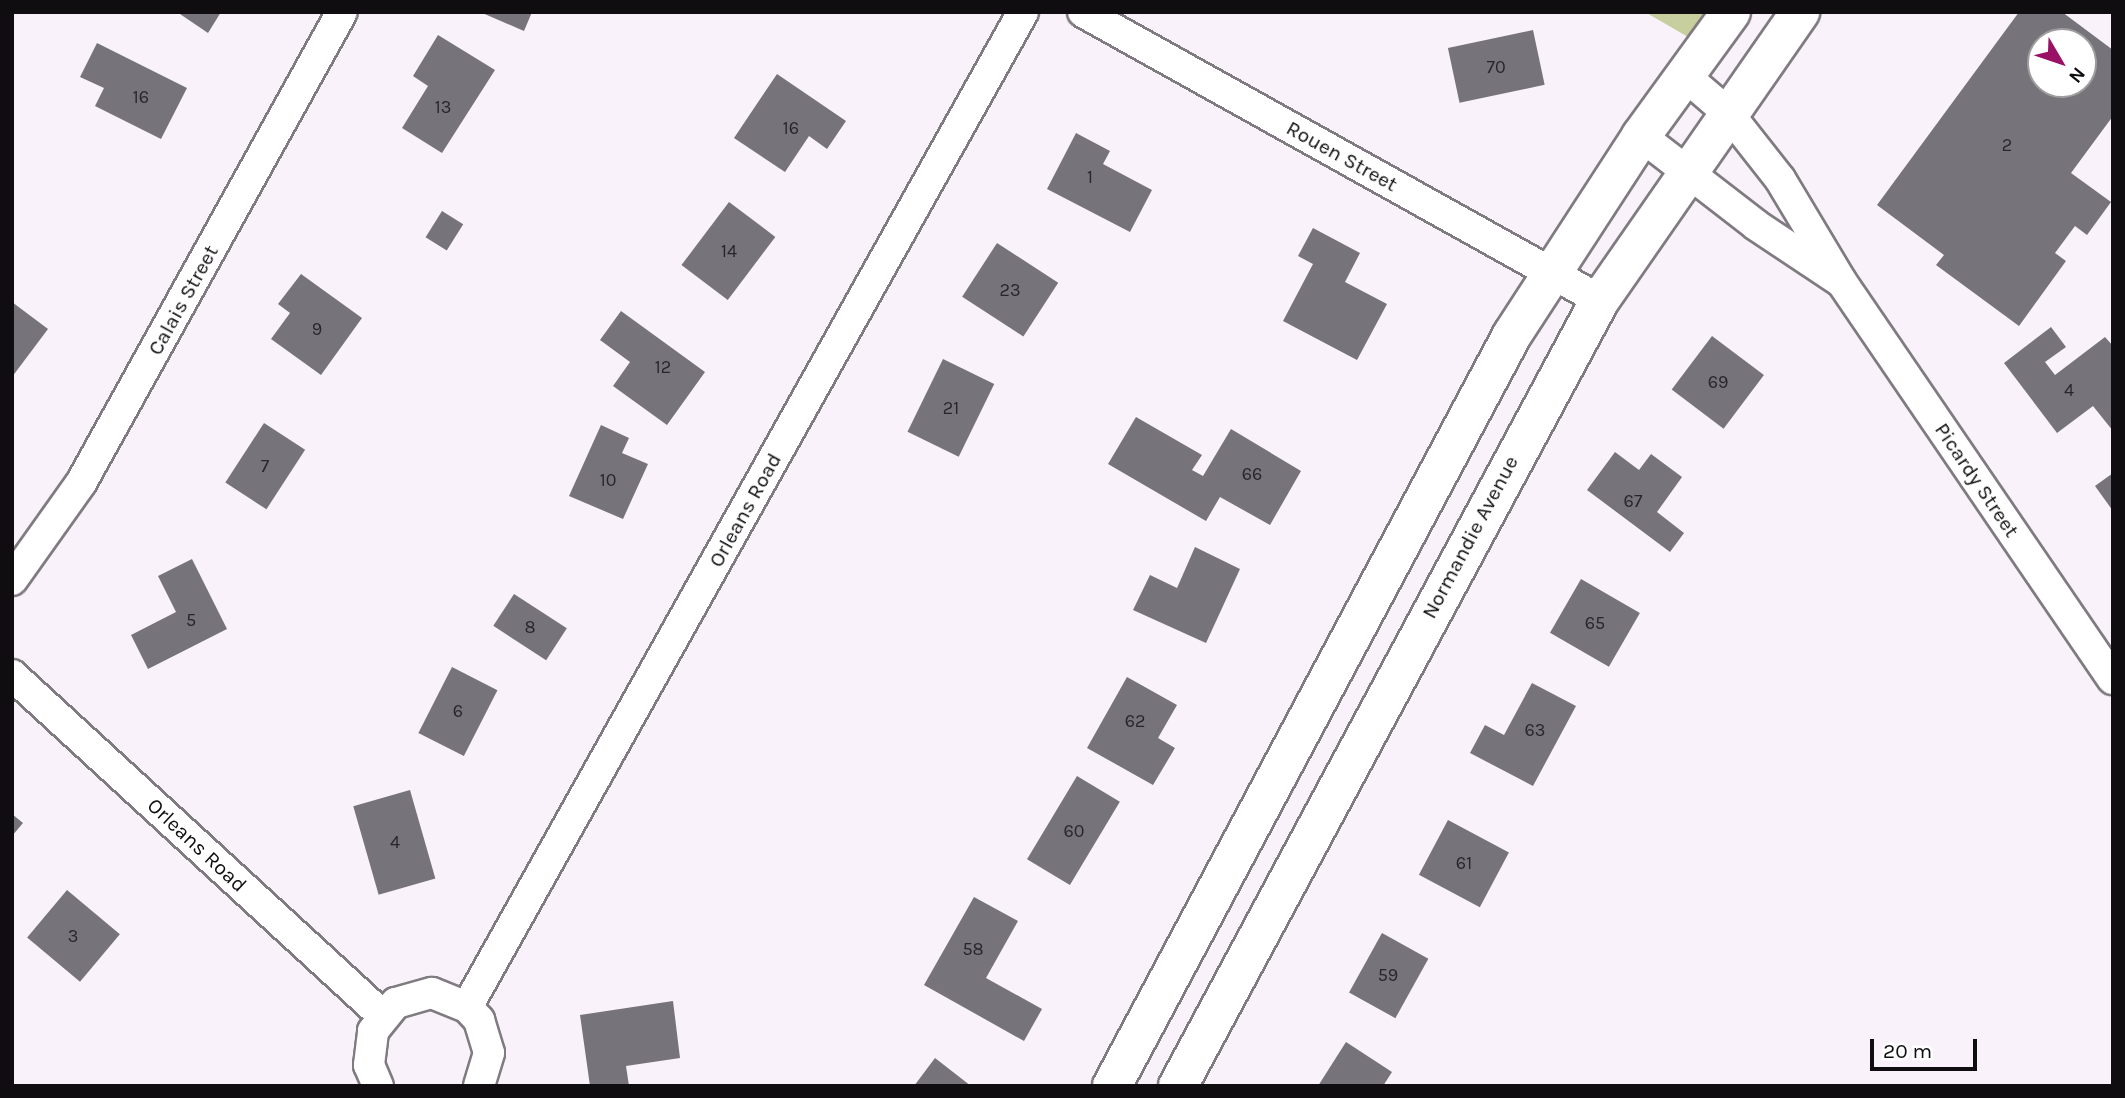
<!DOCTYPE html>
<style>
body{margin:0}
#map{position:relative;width:2125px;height:1098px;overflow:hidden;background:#f9f2fa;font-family:Karla,sans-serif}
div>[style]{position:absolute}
.green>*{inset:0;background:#c6cf9d}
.building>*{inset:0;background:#76737b;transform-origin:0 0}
.roads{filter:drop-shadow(2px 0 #807a81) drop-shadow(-2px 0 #807a81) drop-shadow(0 2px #807a81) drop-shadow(0 -2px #807a81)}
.street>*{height:30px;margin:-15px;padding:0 15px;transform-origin:15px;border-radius:15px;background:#fff}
.secondary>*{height:38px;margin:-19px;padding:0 19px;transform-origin:19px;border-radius:19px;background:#fff}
span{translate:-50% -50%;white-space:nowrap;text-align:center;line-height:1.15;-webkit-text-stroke:6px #fff;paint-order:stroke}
.number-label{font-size:18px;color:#29262b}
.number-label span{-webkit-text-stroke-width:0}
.street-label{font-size:21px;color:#0f0d10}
.frame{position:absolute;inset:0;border:14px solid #0f0d10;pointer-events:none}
.north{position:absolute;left:2027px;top:28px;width:70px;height:70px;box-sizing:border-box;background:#fff;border:2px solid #9f9e9f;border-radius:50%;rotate:129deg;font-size:19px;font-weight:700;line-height:28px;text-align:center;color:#0f0d10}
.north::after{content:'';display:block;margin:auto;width:24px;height:32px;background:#991165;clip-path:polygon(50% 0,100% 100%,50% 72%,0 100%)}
.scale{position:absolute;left:1870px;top:1039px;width:107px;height:32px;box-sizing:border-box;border:4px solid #0f0d10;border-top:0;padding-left:9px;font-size:21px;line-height:24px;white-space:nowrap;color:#0f0d10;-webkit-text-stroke:5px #fff;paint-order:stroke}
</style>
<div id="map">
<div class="green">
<div style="clip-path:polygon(1645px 12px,1714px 12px,1695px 41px)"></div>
</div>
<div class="building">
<div style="clip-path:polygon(177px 12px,221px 12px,208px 33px)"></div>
<div style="clip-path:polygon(480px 12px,532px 12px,524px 31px)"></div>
<div style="clip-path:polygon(evenodd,2019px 12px,2062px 12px,2113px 50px,2113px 116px,2071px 173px,2111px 202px,2087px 235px,2075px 226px,2055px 253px,2066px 261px,2019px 326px,1936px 265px,1944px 255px,1877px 205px,2019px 12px,2041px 42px,2083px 42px,2083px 84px,2041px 84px,2041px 42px)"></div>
<div style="left:1533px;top:30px;width:56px;height:87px;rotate:78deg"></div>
<div style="clip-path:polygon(438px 35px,495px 70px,442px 153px,402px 128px,428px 86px,413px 76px)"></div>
<div style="clip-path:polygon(97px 43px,187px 88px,161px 139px,95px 106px,104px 88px,80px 77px)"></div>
<div style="clip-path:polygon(777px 74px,846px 121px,827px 149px,809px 136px,785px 172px,734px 138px)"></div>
<div style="clip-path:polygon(1076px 133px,1110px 151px,1103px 164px,1152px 190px,1130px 232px,1047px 189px)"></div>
<div style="left:729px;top:202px;width:58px;height:79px;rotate:37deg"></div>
<div style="left:442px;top:211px;width:25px;height:31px;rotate:32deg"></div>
<div style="clip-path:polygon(1313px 228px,1360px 253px,1345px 282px,1387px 304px,1357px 360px,1283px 321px,1313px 264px,1298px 256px)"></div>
<div style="left:997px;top:243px;width:73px;height:64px;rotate:33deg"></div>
<div style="clip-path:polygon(301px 274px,362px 318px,321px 375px,271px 339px,290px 313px,278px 304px)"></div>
<div style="clip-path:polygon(12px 302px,48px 329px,12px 377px)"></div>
<div style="clip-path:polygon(621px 311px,705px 372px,667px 425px,613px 386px,630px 362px,600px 340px)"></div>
<div style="clip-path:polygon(2051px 327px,2066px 347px,2045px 362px,2055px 375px,2105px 337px,2113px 346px,2113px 431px,2093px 406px,2057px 433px,2004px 363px)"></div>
<div style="left:1712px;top:336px;width:65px;height:67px;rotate:37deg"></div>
<div style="left:943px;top:359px;width:57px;height:81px;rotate:26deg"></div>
<div style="clip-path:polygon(1136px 417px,1202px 455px,1192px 470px,1203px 476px,1231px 429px,1301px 471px,1270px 525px,1220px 497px,1206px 521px,1108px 464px)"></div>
<div style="left:264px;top:423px;width:49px;height:71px;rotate:33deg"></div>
<div style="clip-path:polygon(601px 425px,629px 438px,622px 453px,648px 464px,623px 519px,569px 496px)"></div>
<div style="clip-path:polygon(1615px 452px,1639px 470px,1651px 454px,1682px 477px,1657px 512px,1684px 533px,1670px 552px,1587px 490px)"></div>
<div style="clip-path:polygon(2113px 473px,2113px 511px,2095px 486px)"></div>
<div style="clip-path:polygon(1195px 547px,1240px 569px,1206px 643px,1133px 610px,1150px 575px,1177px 588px)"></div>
<div style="clip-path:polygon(192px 559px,227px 629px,148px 669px,131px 635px,176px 612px,158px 576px)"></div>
<div style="left:1581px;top:579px;width:68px;height:62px;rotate:30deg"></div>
<div style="left:514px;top:594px;width:63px;height:38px;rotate:33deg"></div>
<div style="left:452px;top:667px;width:51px;height:74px;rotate:27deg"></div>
<div style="clip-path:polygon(1127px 677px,1177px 705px,1158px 738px,1175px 748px,1153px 785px,1087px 748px)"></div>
<div style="clip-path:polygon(1532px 683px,1576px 706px,1533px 786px,1470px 753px,1485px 725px,1504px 735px)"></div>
<div style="left:1077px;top:776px;width:50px;height:97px;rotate:31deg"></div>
<div style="left:410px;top:790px;width:92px;height:59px;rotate:74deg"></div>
<div style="clip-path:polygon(12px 814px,23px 823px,12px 836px)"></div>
<div style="left:1448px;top:820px;width:69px;height:62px;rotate:28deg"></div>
<div style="left:67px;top:890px;width:69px;height:62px;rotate:40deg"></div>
<div style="clip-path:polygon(974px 897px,1018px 921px,986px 978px,1042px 1009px,1024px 1041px,924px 985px)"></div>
<div style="left:1382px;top:933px;width:53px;height:68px;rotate:29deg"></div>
<div style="clip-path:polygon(673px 1001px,680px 1058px,626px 1066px,629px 1086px,590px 1086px,580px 1015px)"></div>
<div style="clip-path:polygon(1346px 1042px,1392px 1072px,1383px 1086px,1318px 1086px)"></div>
<div style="clip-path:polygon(935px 1058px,971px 1086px,914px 1086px)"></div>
</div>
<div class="roads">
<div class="street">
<div style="left:1083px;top:12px;width:592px;rotate:29.12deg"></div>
<div style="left:1685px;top:76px;width:57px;rotate:40.7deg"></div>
<div style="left:1728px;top:113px;width:84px;rotate:51.8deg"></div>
<div style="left:1780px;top:179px;width:119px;rotate:59.1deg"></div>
<div style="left:1841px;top:281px;width:482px;rotate:55.7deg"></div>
<div style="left:1641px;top:136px;width:145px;rotate:37.7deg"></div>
<div style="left:1756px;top:225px;width:101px;rotate:33.7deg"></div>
<div style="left:12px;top:580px;width:119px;rotate:-54.6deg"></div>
<div style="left:81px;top:483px;width:538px;rotate:-61.01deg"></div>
<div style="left:12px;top:675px;width:502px;rotate:42.58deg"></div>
<div style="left:467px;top:1007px;width:1140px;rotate:-60.8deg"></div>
<div style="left:378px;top:1086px;width:23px;rotate:-113deg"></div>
<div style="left:369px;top:1065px;width:34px;rotate:-83deg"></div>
<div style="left:373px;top:1031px;width:36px;rotate:-51deg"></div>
<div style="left:396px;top:1003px;width:37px;rotate:-16deg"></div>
<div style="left:432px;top:993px;width:38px;rotate:22deg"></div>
<div style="left:467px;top:1007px;width:18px;rotate:47deg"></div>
<div style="left:479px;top:1020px;width:34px;rotate:73deg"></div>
<div style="left:489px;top:1053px;width:34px;rotate:107deg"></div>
</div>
<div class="secondary">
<div style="left:1112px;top:1086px;width:851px;rotate:-61.96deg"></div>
<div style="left:1512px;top:335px;width:237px;rotate:-57deg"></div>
<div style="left:1641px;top:136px;width:153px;rotate:-54deg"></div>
<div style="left:1178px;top:1086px;width:892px;rotate:-61.77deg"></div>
<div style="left:1600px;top:300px;width:351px;rotate:-55.2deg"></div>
</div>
</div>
<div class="number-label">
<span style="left:1496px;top:67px">70</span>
<span style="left:141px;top:97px">16</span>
<span style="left:443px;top:107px">13</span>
<span style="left:791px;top:128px">16</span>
<span style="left:2007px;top:145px">2</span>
<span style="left:1090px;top:177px">1</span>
<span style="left:729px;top:251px">14</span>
<span style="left:1010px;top:290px">23</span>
<span style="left:317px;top:329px">9</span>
<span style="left:663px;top:367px">12</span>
<span style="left:1718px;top:382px">69</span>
<span style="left:2069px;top:390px">4</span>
<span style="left:951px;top:408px">21</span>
<span style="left:265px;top:466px">7</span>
<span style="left:1252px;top:474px">66</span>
<span style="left:608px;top:480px">10</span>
<span style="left:1633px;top:501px">67</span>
<span style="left:191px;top:620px">5</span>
<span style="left:1595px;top:623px">65</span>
<span style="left:530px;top:627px">8</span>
<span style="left:458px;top:711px">6</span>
<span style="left:1135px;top:721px">62</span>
<span style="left:1535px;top:730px">63</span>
<span style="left:1074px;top:831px">60</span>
<span style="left:395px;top:842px">4</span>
<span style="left:1464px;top:863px">61</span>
<span style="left:73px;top:936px">3</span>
<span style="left:973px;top:949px">58</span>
<span style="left:1388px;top:975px">59</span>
</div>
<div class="street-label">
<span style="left:1342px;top:156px;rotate:29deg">Rouen Street</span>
<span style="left:183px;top:300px;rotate:-61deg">Calais Street</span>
<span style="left:1977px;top:480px;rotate:56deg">Picardy Street</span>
<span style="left:745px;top:510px;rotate:-61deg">Orleans Road</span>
<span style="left:1470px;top:537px;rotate:-62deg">Normandie Avenue</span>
<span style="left:197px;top:845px;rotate:43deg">Orleans Road</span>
</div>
<div class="frame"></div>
<div class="north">N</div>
<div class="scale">20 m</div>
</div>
